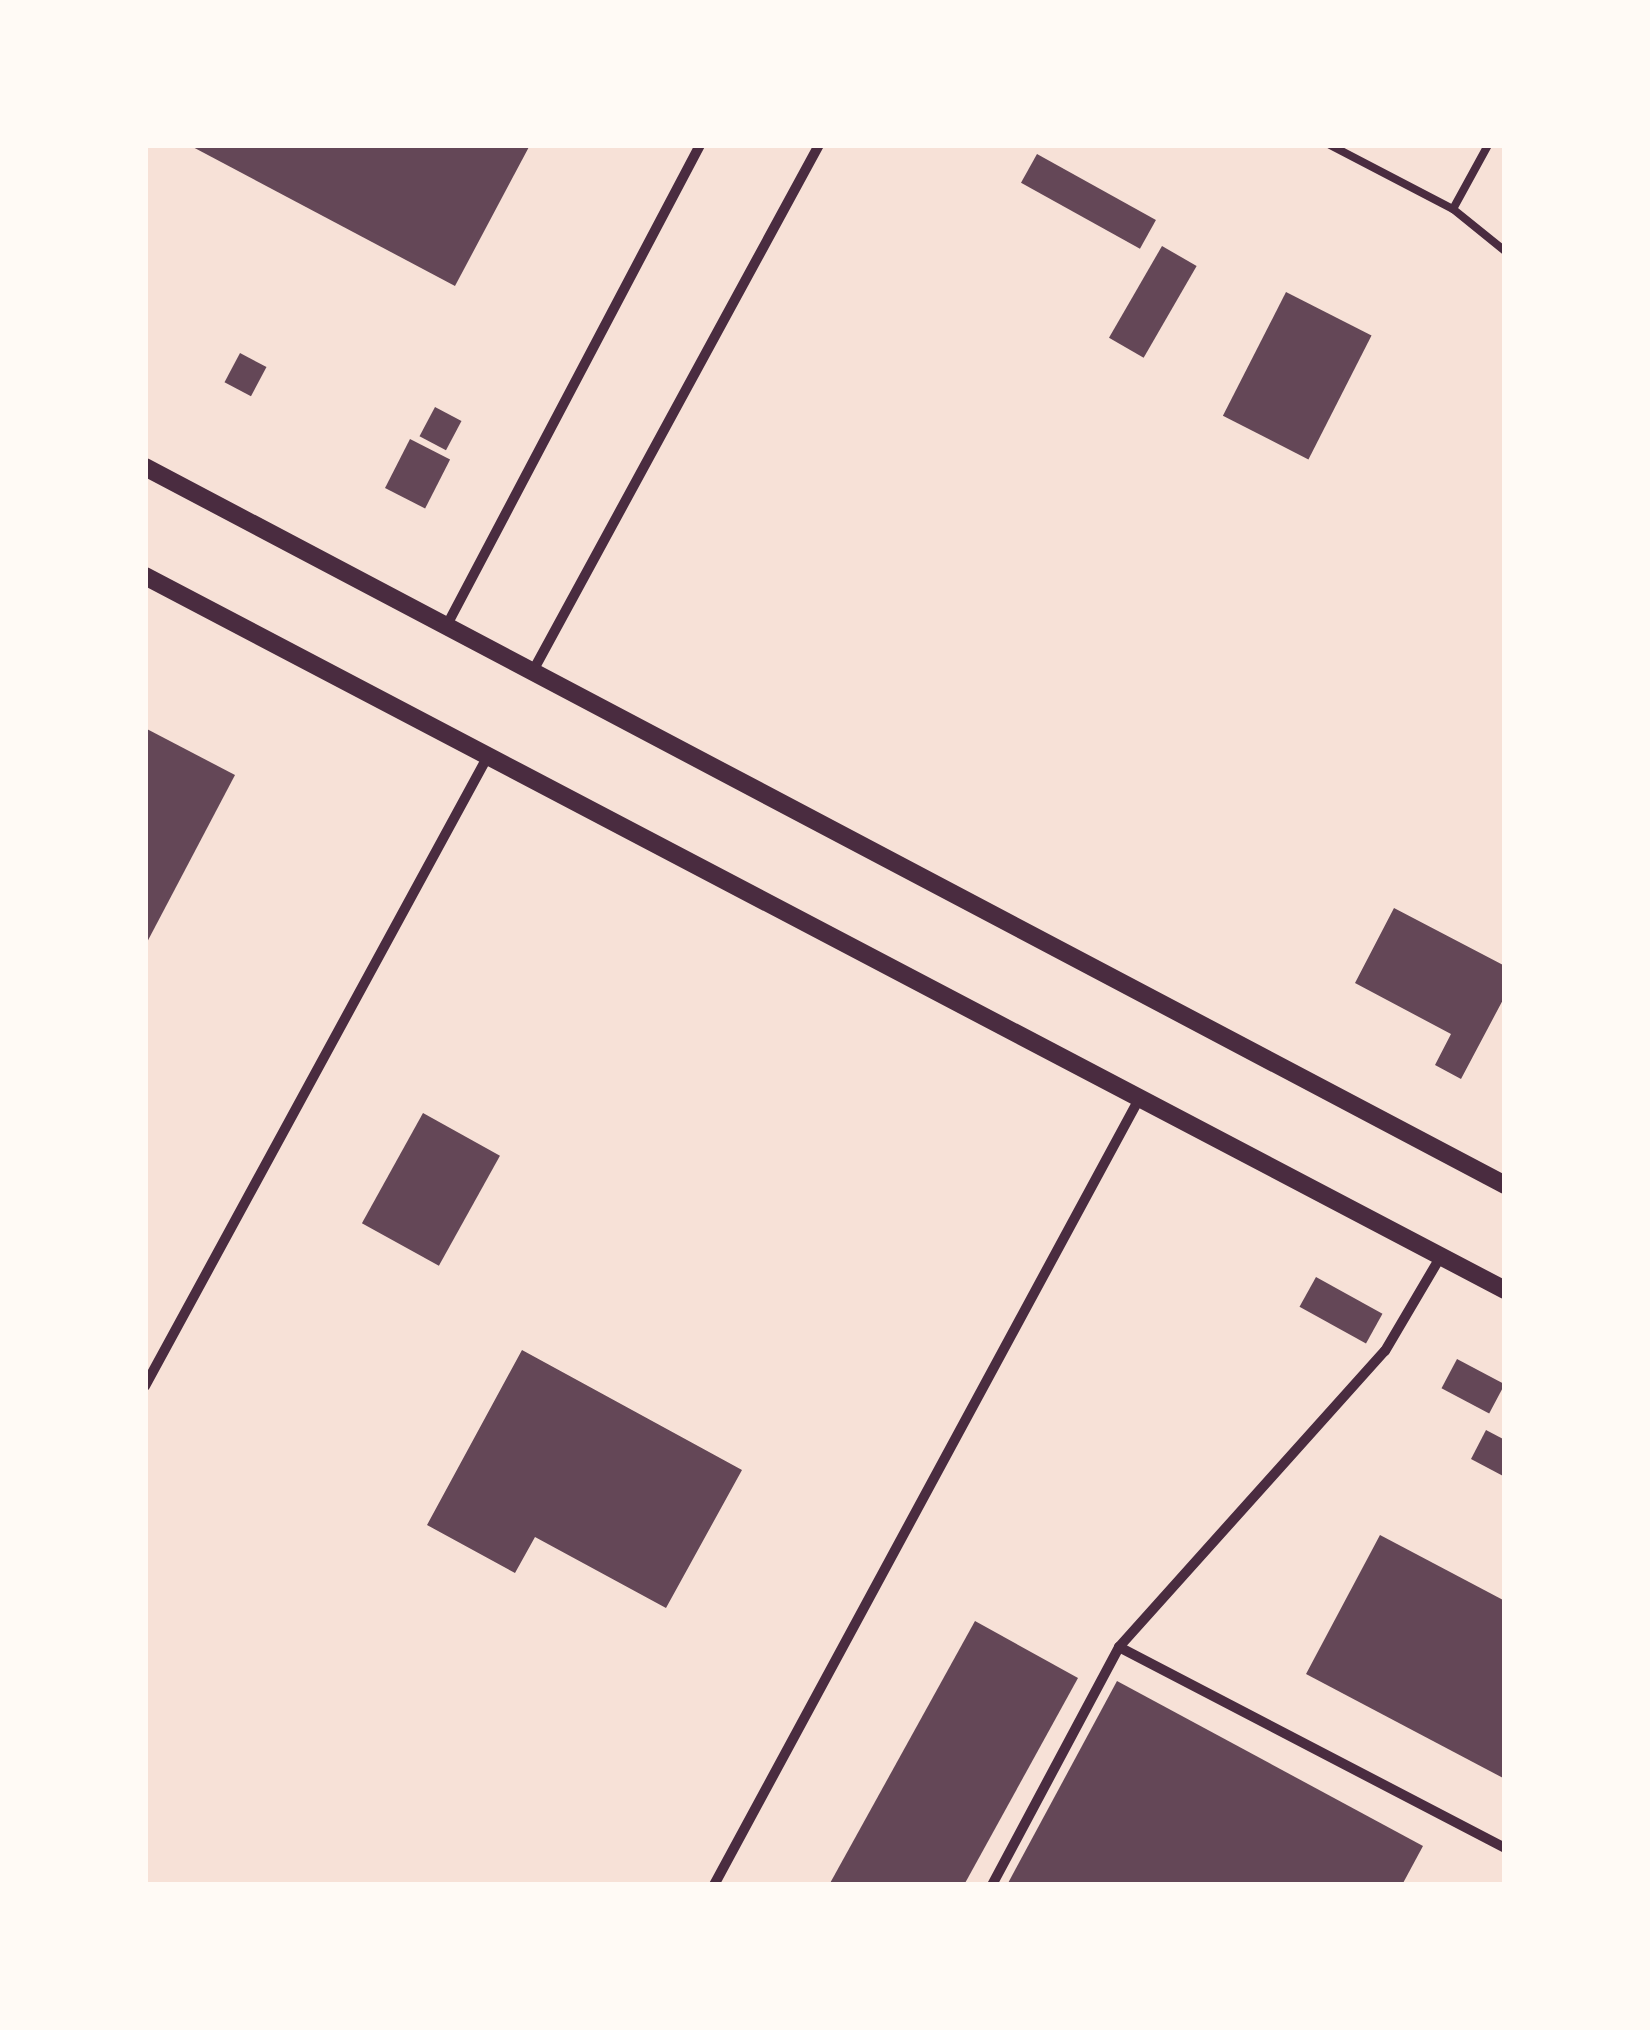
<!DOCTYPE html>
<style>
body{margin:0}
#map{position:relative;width:1650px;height:2030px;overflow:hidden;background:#f7e1d7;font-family:"Asap Condensed",sans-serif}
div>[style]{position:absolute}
.building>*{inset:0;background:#644757;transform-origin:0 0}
.service>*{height:8px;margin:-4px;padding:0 4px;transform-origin:4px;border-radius:4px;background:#4a2c40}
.minor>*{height:10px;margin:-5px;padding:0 5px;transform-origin:5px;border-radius:5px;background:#4a2c40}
.tertiary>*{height:18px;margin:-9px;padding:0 9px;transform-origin:9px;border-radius:9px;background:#4a2c40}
span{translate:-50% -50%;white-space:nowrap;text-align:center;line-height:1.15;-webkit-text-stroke:8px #fffaf5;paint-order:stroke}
.frame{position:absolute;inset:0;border:148px solid #fffaf5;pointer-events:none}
</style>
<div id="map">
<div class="building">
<div style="clip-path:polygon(189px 145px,530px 145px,455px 286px)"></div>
<div style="left:1037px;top:154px;width:136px;height:33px;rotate:29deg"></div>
<div style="left:1162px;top:246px;width:40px;height:106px;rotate:30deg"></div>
<div style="left:1286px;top:292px;width:96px;height:139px;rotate:27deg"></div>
<div style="left:240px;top:353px;width:30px;height:33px;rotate:28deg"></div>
<div style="left:435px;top:407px;width:30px;height:33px;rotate:28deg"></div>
<div style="left:410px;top:439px;width:45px;height:55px;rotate:27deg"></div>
<div style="clip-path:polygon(145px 728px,235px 775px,145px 946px)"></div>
<div style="clip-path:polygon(1394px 908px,1505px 966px,1505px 996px,1461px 1079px,1435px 1065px,1451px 1034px,1355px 983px)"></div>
<div style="left:423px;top:1113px;width:88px;height:126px;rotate:29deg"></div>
<div style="left:1316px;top:1277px;width:76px;height:34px;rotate:29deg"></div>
<div style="clip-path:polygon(522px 1350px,742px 1470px,666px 1608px,535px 1537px,515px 1573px,427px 1525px)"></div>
<div style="left:1457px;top:1359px;width:54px;height:33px;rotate:28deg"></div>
<div style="clip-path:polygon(1486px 1430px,1505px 1440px,1505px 1477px,1471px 1459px)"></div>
<div style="clip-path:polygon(1380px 1535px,1505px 1601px,1505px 1779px,1306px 1674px)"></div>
<div style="clip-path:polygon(975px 1621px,1078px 1678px,964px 1885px,829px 1885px)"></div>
<div style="clip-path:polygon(1117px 1681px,1423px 1846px,1402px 1885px,1007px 1885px)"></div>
</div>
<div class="service">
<div style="left:1330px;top:145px;width:139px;rotate:27.5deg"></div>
<div style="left:1453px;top:209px;width:67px;rotate:38.9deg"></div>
<div style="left:1453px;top:209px;width:73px;rotate:-61.3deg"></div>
</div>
<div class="minor">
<div style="left:448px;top:623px;width:540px;rotate:-62.2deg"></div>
<div style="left:534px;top:669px;width:596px;rotate:-61.46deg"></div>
<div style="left:145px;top:1386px;width:720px;rotate:-61.44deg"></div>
<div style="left:1119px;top:1647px;width:435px;rotate:27.5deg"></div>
<div style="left:714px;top:1885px;width:896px;rotate:-61.6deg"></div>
<div style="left:992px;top:1885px;width:270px;rotate:-61.9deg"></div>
<div style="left:1119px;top:1647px;width:398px;rotate:-48.1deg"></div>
<div style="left:1385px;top:1351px;width:110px;rotate:-59.5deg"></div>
</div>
<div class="tertiary">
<div style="left:145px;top:467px;width:1538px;rotate:27.83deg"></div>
<div style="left:145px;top:576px;width:1536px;rotate:27.7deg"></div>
</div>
<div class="frame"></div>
</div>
